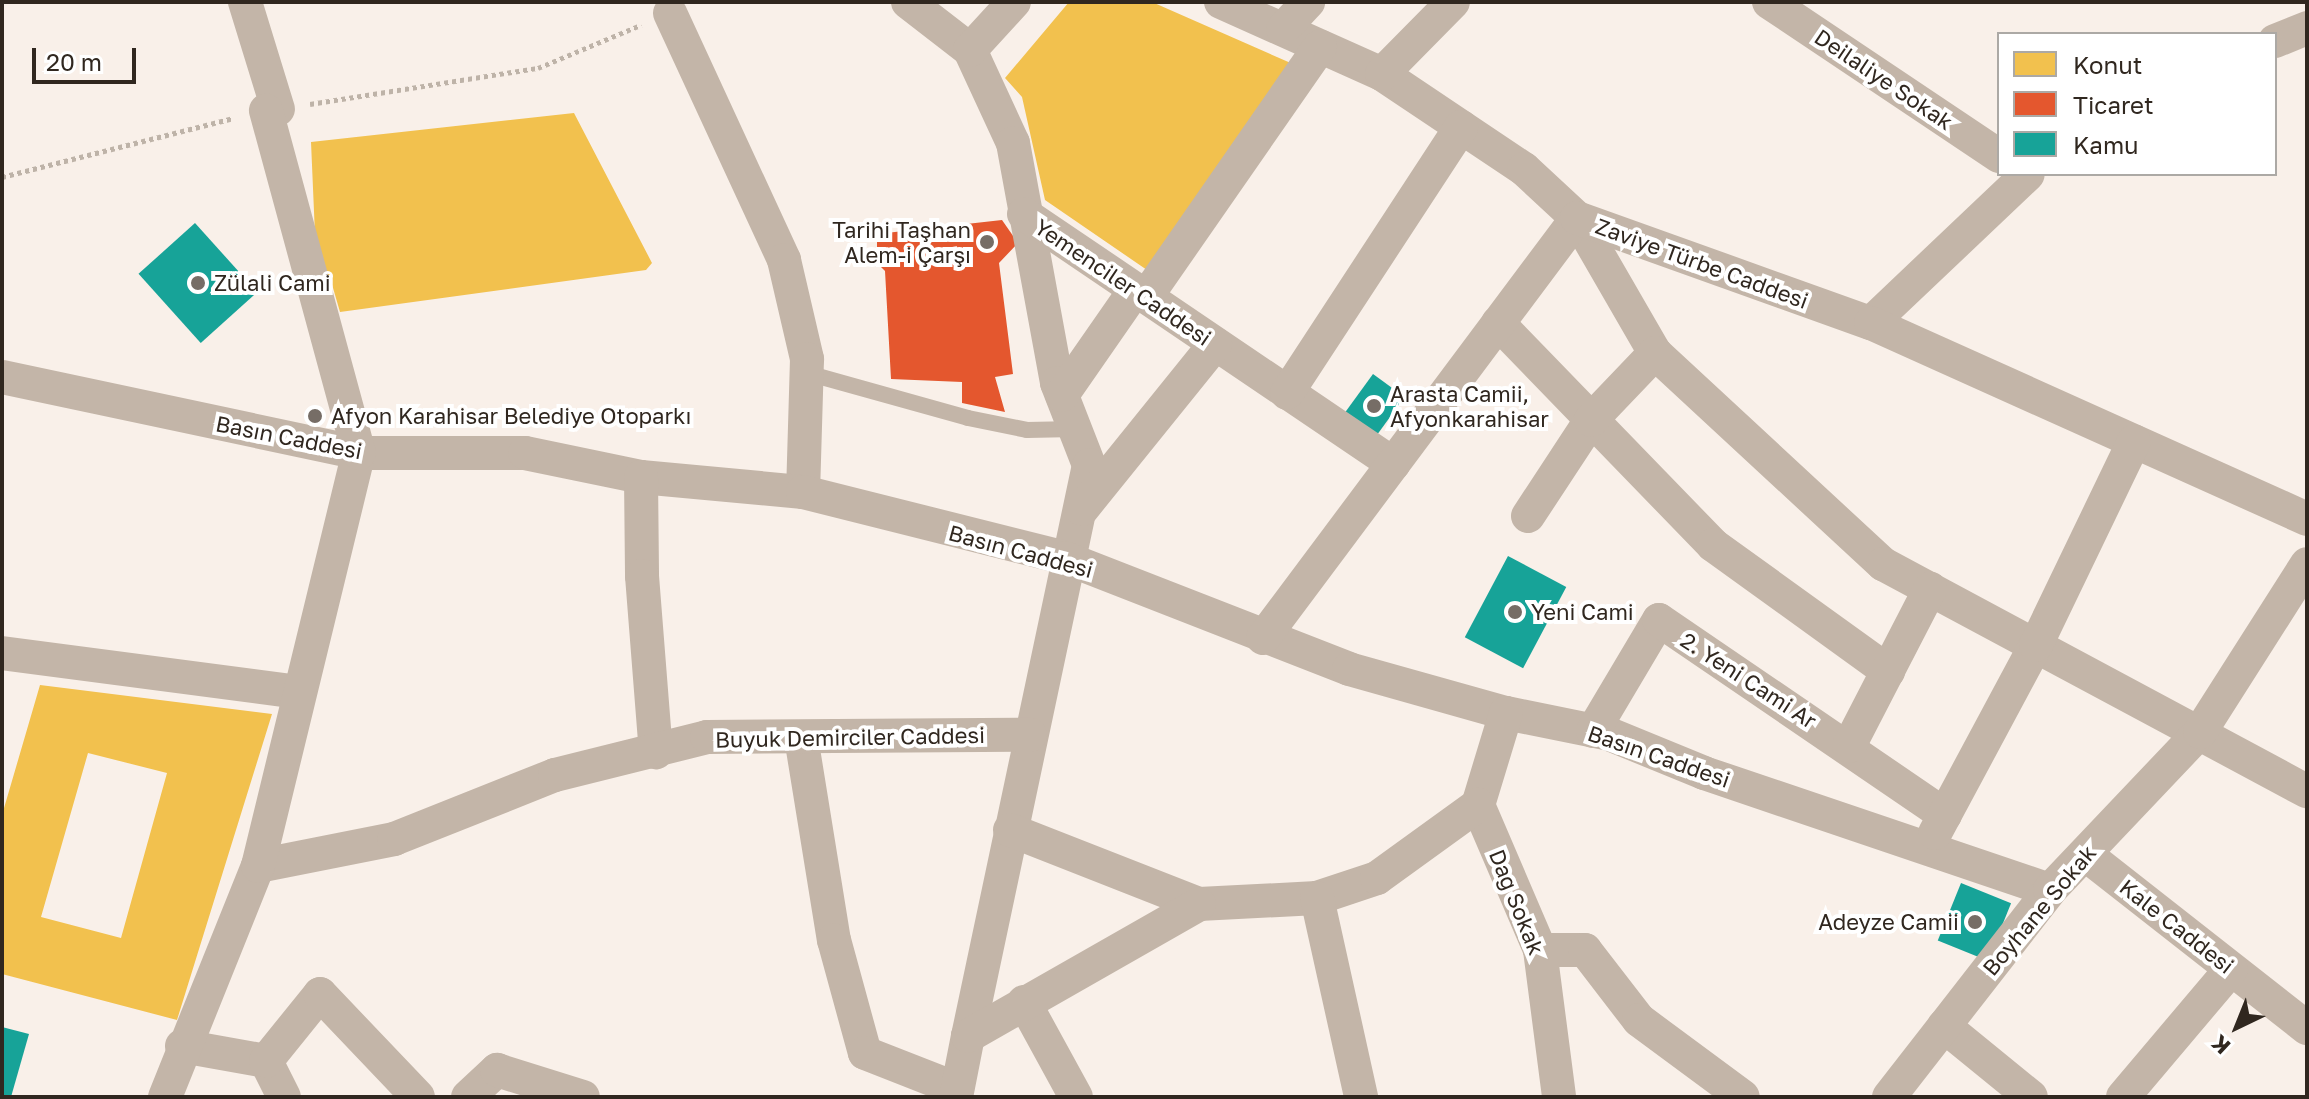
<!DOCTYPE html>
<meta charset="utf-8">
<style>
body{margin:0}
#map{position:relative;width:2309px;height:1099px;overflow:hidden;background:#f9f0e9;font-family:"Golos Text",sans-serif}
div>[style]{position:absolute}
.homes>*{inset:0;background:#f2c14e}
.shops>*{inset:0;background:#e4572e}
.public>*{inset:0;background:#17a398;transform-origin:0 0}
.path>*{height:5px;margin-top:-2.5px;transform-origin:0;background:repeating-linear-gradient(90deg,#beb3a8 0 4px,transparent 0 8px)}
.service>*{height:16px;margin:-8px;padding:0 8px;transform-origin:8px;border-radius:8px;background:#c3b5a8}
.minor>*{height:34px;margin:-17px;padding:0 17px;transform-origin:17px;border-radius:17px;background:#c3b5a8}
.dots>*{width:22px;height:22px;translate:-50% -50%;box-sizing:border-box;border:4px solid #fff;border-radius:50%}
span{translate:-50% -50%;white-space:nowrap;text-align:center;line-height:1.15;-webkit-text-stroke:8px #fff;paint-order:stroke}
.street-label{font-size:22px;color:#30271f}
.poi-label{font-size:22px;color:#30271f}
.right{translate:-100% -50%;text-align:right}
.left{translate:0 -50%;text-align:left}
.frame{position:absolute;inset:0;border:4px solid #30271f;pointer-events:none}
.legend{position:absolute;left:1997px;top:32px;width:280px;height:144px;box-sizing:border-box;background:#fff;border:2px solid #aca9a5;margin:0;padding:10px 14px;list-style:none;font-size:24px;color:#30271f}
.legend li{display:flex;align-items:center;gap:16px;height:40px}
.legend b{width:40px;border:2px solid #aca9a5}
.north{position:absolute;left:2197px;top:987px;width:80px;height:80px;-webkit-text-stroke:6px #fff;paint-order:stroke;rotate:223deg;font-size:22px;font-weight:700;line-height:32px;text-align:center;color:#30271f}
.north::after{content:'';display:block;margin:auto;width:28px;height:36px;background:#30271f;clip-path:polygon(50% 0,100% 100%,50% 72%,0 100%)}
.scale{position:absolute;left:32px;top:48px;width:104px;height:36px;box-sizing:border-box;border:4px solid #30271f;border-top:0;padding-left:10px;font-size:24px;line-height:28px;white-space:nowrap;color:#30271f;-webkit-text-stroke:6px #fff;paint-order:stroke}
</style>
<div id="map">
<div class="homes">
<div style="clip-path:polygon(1069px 2px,1152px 2px,1293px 64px,1147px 270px,1045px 200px,1022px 97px,1005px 78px)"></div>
<div style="clip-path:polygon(574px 113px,652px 263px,646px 270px,340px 312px,331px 281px,317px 281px,311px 142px)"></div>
<div style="clip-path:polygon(evenodd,40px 685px,272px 714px,177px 1020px,2px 974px,2px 815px,40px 685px,88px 753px,167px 773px,121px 938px,41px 917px,88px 753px)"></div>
</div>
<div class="shops">
<div style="clip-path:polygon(1002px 220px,1018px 243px,999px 263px,1013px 374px,995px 377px,1005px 412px,962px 403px,962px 382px,891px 379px,885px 271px,877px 263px,877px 234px)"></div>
</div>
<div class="public">
<div style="left:195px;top:223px;width:93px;height:76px;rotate:48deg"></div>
<div style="left:1373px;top:374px;width:39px;height:51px;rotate:36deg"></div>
<div style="left:1508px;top:556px;width:66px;height:92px;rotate:28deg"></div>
<div style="left:1961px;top:883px;width:54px;height:62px;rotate:22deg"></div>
<div style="clip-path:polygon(2px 1027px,29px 1034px,11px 1097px,2px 1097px)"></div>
</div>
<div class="path">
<div style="left:310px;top:104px;width:231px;rotate:-9deg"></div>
<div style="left:538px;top:68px;width:112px;rotate:-22.7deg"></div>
<div style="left:2px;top:177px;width:239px;rotate:-14.3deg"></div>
</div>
<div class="service">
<div style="left:807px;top:373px;width:167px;rotate:15.6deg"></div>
<div style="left:968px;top:418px;width:60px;rotate:11.5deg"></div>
<div style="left:1027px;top:430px;width:48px;rotate:-1.2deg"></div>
</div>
<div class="minor">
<div style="left:245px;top:2px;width:112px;rotate:72.9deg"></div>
<div style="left:908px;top:2px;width:78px;rotate:37.7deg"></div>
<div style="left:970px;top:50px;width:102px;rotate:65.2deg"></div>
<div style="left:1013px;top:143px;width:244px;rotate:79.6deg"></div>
<div style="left:1057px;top:383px;width:88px;rotate:68.7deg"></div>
<div style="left:1089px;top:465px;width:584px;rotate:101.96deg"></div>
<div style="left:1221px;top:2px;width:176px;rotate:24.1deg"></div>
<div style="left:1382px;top:74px;width:171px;rotate:33.8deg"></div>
<div style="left:1524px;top:169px;width:72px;rotate:42.8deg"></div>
<div style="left:1577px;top:218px;width:156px;rotate:60deg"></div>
<div style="left:1655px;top:353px;width:311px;rotate:42.8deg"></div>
<div style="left:1883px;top:564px;width:481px;rotate:28.2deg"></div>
<div style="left:1769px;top:2px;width:277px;rotate:33.8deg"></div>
<div style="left:670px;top:13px;width:272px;rotate:65.2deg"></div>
<div style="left:784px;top:260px;width:102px;rotate:76.9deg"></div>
<div style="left:807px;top:359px;width:133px;rotate:91.7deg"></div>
<div style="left:1283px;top:29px;width:37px;rotate:-47deg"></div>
<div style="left:2275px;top:41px;width:35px;rotate:-22deg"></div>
<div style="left:970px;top:50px;width:65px;rotate:-47.5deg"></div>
<div style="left:1382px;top:74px;width:101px;rotate:-45.4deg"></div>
<div style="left:1024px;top:214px;width:446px;rotate:34.1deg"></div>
<div style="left:1146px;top:297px;width:305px;rotate:-55.2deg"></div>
<div style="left:1498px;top:323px;width:309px;rotate:45.9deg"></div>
<div style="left:1713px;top:545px;width:216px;rotate:35.8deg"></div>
<div style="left:1871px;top:323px;width:216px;rotate:-43.5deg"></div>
<div style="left:2px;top:377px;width:365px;rotate:12deg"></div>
<div style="left:359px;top:453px;width:166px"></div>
<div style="left:525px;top:453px;width:118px;rotate:11.7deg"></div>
<div style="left:641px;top:477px;width:163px;rotate:5.3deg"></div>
<div style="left:803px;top:492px;width:270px;rotate:14.1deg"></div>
<div style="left:1065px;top:558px;width:305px;rotate:21.3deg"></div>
<div style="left:1349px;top:669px;width:163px;rotate:15.7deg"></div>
<div style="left:1506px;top:713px;width:105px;rotate:11.5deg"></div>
<div style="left:1609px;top:734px;width:103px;rotate:22.3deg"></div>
<div style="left:1704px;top:773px;width:365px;rotate:18.7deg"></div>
<div style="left:1287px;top:393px;width:318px;rotate:-56.8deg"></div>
<div style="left:1062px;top:395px;width:128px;rotate:-55.2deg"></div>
<div style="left:641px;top:477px;width:99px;rotate:89.4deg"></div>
<div style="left:642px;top:576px;width:177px;rotate:85.5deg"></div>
<div style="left:1082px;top:509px;width:212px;rotate:-51.1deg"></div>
<div style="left:1528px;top:516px;width:115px;rotate:-56.7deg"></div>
<div style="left:1591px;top:420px;width:93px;rotate:-46.3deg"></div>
<div style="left:1263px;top:638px;width:524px;rotate:-53.22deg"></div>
<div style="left:1577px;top:218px;width:312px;rotate:19.7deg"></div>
<div style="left:1871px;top:323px;width:478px;rotate:24.2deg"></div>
<div style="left:2px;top:653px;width:300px;rotate:7.5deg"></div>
<div style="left:1506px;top:713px;width:96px;rotate:106.9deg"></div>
<div style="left:1478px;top:805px;width:158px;rotate:66.8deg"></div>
<div style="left:1540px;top:950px;width:148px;rotate:82.6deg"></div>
<div style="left:1593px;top:731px;width:129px;rotate:-59.3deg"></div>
<div style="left:1659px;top:620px;width:346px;rotate:34.3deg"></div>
<div style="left:801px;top:737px;width:206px;rotate:80.8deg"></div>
<div style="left:834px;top:940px;width:117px;rotate:74.7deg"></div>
<div style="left:865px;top:1053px;width:99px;rotate:21.4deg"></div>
<div style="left:1849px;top:746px;width:177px;rotate:-62.7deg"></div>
<div style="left:1010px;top:830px;width:203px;rotate:21.4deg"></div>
<div style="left:1199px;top:904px;width:118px;rotate:-2.9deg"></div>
<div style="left:1317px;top:898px;width:63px;rotate:-18.4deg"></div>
<div style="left:1377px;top:878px;width:125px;rotate:-35.9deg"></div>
<div style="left:1935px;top:833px;width:213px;rotate:-61.8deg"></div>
<div style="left:2036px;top:645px;width:226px;rotate:-64.3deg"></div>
<div style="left:2085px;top:854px;width:282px;rotate:38.1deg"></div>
<div style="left:258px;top:866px;width:139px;rotate:-11.2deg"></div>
<div style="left:394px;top:839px;width:173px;rotate:-21.7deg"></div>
<div style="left:555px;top:775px;width:157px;rotate:-14deg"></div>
<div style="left:707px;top:737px;width:323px;rotate:-0.4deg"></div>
<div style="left:1317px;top:898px;width:204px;rotate:77.5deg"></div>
<div style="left:1540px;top:950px;width:45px"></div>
<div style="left:1585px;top:950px;width:88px;rotate:52.4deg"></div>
<div style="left:1639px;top:1020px;width:129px;rotate:36.5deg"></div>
<div style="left:1024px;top:1002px;width:108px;rotate:61.3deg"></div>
<div style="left:1944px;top:1026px;width:112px;rotate:39.2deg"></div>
<div style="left:182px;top:1046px;width:85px;rotate:10.1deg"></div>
<div style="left:266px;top:1061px;width:40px;rotate:63.4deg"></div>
<div style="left:266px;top:1061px;width:86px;rotate:-51.1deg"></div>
<div style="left:320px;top:994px;width:142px;rotate:46.4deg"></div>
<div style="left:165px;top:1097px;width:249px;rotate:-68.1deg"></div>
<div style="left:258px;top:866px;width:425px;rotate:-76.3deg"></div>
<div style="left:359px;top:453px;width:355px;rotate:-105.2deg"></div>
<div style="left:468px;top:1097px;width:40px;rotate:-43deg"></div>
<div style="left:497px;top:1070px;width:90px;rotate:17.4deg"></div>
<div style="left:956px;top:1097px;width:62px;rotate:-78.9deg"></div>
<div style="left:968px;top:1036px;width:266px;rotate:-29.7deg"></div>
<div style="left:1889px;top:1097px;width:262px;rotate:-52.1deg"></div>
<div style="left:2050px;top:890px;width:218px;rotate:-46.5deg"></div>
<div style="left:2200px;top:732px;width:199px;rotate:-57.5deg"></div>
<div style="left:2123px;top:1097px;width:167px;rotate:-49.8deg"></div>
</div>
<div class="dots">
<div style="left:987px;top:242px;background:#766d66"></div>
<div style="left:198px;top:283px;background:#766d66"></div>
<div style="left:1374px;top:406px;background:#766d66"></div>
<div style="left:315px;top:416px;background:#766d66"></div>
<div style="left:1515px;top:612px;background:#766d66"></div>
<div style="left:1975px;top:922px;background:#766d66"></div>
</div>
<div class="street-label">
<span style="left:1884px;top:79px;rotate:34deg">Deilaliye Sokak</span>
<span style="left:1702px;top:263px;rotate:20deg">Zaviye Türbe Caddesi</span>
<span style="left:1123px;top:282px;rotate:34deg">Yemenciler Caddesi</span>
<span style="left:289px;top:437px;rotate:11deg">Basın Caddesi</span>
<span style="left:1021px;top:551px;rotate:15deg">Basın Caddesi</span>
<span style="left:1749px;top:680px;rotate:33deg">2. Yeni Cami Ar</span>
<span style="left:850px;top:737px;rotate:-1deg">Buyuk Demirciler Caddesi</span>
<span style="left:1659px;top:756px;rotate:19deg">Basın Caddesi</span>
<span style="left:1517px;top:902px;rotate:68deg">Dag Sokak</span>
<span style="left:2039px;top:910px;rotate:-50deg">Boyhane Sokak</span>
<span style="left:2177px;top:926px;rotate:38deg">Kale Caddesi</span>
</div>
<div class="poi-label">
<span class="right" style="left:971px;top:242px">Tarihi Taşhan<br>Alem-i Çarşı</span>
<span class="left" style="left:214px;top:283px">Zülali Cami</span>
<span class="left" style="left:1390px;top:406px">Arasta Camii,<br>Afyonkarahisar</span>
<span class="left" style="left:331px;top:416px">Afyon Karahisar Belediye Otoparkı</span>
<span class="left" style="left:1531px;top:612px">Yeni Cami</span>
<span class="right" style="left:1959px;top:922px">Adeyze Camii</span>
</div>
<div class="frame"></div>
<ul class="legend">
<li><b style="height:22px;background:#f2c14e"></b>Konut</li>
<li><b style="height:22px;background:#e4572e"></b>Ticaret</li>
<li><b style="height:22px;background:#17a398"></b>Kamu</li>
</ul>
<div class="north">K</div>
<div class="scale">20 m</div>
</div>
